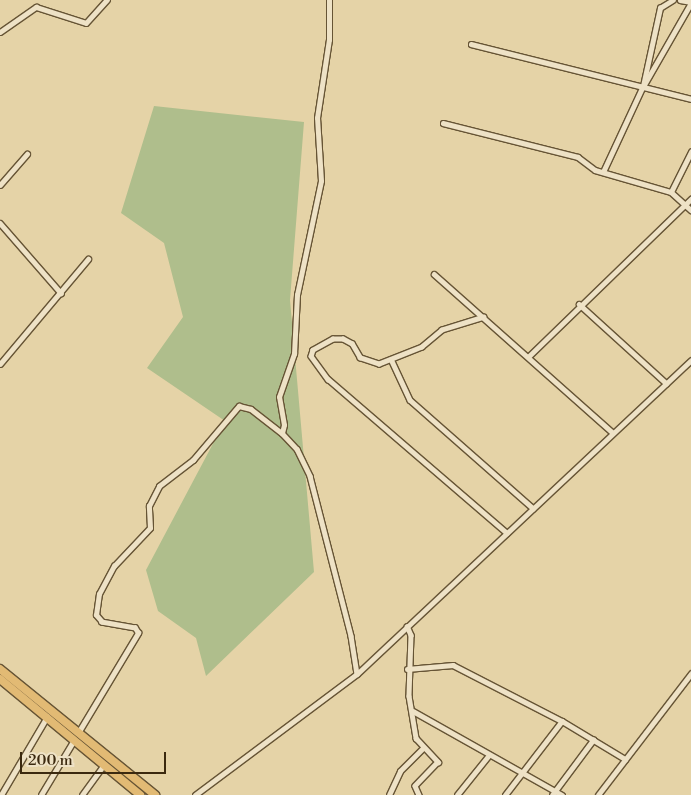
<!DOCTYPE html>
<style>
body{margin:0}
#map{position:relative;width:691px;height:795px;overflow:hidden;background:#e5d3a7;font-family:"Libre Bodoni",serif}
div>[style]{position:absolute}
.green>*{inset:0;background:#afbe8c}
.roads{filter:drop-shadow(1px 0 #665435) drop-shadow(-1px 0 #665435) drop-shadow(0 1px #665435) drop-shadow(0 -1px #665435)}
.minor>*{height:4.5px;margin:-2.25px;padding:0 2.25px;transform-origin:2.25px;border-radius:2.25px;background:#eee2c6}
.trunk>*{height:8px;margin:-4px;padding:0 4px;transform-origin:4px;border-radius:4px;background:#e2ba74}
span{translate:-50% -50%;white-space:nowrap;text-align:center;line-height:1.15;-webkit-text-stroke:4px #eee2c6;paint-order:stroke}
.scale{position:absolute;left:20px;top:752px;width:146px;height:22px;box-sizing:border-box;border:2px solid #3b290f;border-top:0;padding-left:6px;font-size:15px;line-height:18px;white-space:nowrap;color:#3b290f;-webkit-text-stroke:4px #eee2c6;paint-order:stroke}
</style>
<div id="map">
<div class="green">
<div style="clip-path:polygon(154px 106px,304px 122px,290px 300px,314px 572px,206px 676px,196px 638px,158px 611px,146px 570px,225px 421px,147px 368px,183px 317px,164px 243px,121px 213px)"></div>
</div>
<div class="roads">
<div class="minor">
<div style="left:680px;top:0;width:11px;rotate:10deg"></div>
<div style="left:0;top:32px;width:44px;rotate:-34.8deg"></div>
<div style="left:36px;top:7px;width:52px;rotate:17.7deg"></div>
<div style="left:86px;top:23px;width:31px;rotate:-48deg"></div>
<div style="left:471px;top:44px;width:227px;rotate:14deg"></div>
<div style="left:644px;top:85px;width:95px;rotate:-60.2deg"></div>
<div style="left:443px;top:123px;width:139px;rotate:14.1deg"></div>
<div style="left:578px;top:157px;width:21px;rotate:37deg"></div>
<div style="left:595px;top:170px;width:79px;rotate:16.1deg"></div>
<div style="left:671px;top:192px;width:27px;rotate:42deg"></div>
<div style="left:603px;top:172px;width:95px;rotate:-65.1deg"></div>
<div style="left:643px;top:86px;width:80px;rotate:-77.7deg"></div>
<div style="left:660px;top:8px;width:15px;rotate:-32deg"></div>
<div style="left:0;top:185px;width:41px;rotate:-48.9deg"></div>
<div style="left:671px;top:192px;width:45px;rotate:-63.4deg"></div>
<div style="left:0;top:223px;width:93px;rotate:48.9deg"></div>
<div style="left:434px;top:274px;width:239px;rotate:41.6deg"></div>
<div style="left:579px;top:304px;width:118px;rotate:42.2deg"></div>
<div style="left:484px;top:317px;width:44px;rotate:162.8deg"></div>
<div style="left:442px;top:330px;width:26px;rotate:140deg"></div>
<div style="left:422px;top:347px;width:46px;rotate:158.4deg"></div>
<div style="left:379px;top:364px;width:20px;rotate:-162deg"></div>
<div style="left:360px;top:358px;width:16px;rotate:-120deg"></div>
<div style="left:352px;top:344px;width:10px;rotate:-151deg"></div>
<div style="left:343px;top:339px;width:10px;rotate:180deg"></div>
<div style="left:333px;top:339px;width:23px;rotate:151deg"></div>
<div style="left:313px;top:350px;width:6px;rotate:108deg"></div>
<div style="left:311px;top:356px;width:29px;rotate:54deg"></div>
<div style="left:328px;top:379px;width:236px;rotate:40.7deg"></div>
<div style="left:529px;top:356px;width:226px;rotate:-44.1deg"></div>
<div style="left:391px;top:359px;width:45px;rotate:65.1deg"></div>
<div style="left:410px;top:400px;width:164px;rotate:41.3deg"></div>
<div style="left:0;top:364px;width:137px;rotate:-50deg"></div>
<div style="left:282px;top:433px;width:8px;rotate:-76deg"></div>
<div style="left:284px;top:425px;width:28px;rotate:-100deg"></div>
<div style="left:279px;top:397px;width:46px;rotate:-70.8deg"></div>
<div style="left:294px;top:354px;width:59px;rotate:-87.1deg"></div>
<div style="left:297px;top:295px;width:116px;rotate:-78.1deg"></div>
<div style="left:321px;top:181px;width:63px;rotate:-93.6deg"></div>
<div style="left:317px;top:118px;width:79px;rotate:-81.3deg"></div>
<div style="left:329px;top:40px;width:40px;rotate:-90deg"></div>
<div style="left:407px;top:626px;width:10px;rotate:66deg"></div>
<div style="left:411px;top:635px;width:61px;rotate:91.9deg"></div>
<div style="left:409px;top:696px;width:43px;rotate:80.5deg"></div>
<div style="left:416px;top:738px;width:33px;rotate:47deg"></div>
<div style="left:438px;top:762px;width:33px;rotate:134deg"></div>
<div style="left:415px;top:786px;width:10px;rotate:66deg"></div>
<div style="left:407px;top:669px;width:46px;rotate:-5deg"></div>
<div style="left:453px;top:665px;width:123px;rotate:27.2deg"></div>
<div style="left:562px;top:721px;width:74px;rotate:31.1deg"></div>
<div style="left:413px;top:711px;width:171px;rotate:29.4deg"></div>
<div style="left:78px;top:733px;width:117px;rotate:-59deg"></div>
<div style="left:138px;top:633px;width:6px;rotate:-121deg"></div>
<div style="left:135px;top:628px;width:34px;rotate:-170deg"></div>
<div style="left:102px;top:622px;width:9px;rotate:-131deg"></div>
<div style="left:96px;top:615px;width:21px;rotate:-82deg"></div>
<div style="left:99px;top:594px;width:32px;rotate:-62deg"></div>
<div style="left:114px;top:566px;width:52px;rotate:-46.5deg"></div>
<div style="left:150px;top:528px;width:22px;rotate:-93deg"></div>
<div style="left:149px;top:506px;width:22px;rotate:-63deg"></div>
<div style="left:159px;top:486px;width:43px;rotate:-37.4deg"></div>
<div style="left:193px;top:460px;width:71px;rotate:-49.6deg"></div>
<div style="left:239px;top:406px;width:12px;rotate:14deg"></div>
<div style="left:251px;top:409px;width:39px;rotate:38deg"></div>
<div style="left:282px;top:433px;width:22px;rotate:47deg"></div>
<div style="left:297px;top:449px;width:30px;rotate:64deg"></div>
<div style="left:310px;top:476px;width:165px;rotate:75.6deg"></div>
<div style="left:351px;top:636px;width:38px;rotate:81deg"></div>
<div style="left:1px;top:795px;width:91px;rotate:-59.5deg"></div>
<div style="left:41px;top:795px;width:64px;rotate:-59deg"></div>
<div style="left:82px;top:795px;width:36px;rotate:-54deg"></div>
<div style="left:195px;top:795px;width:202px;rotate:-36.8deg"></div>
<div style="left:357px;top:674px;width:458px;rotate:-43.2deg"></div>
<div style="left:389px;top:795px;width:26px;rotate:-65deg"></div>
<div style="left:400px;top:771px;width:31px;rotate:-45deg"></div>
<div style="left:457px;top:795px;width:51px;rotate:-51.3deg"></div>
<div style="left:505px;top:795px;width:93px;rotate:-52.4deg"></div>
<div style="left:552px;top:795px;width:69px;rotate:-53.3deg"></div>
<div style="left:598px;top:795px;width:153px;rotate:-52.5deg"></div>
</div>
<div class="trunk">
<div style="left:0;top:669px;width:200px;rotate:39.1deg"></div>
<div style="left:0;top:679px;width:182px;rotate:39.6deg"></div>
</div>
</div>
<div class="scale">200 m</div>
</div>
